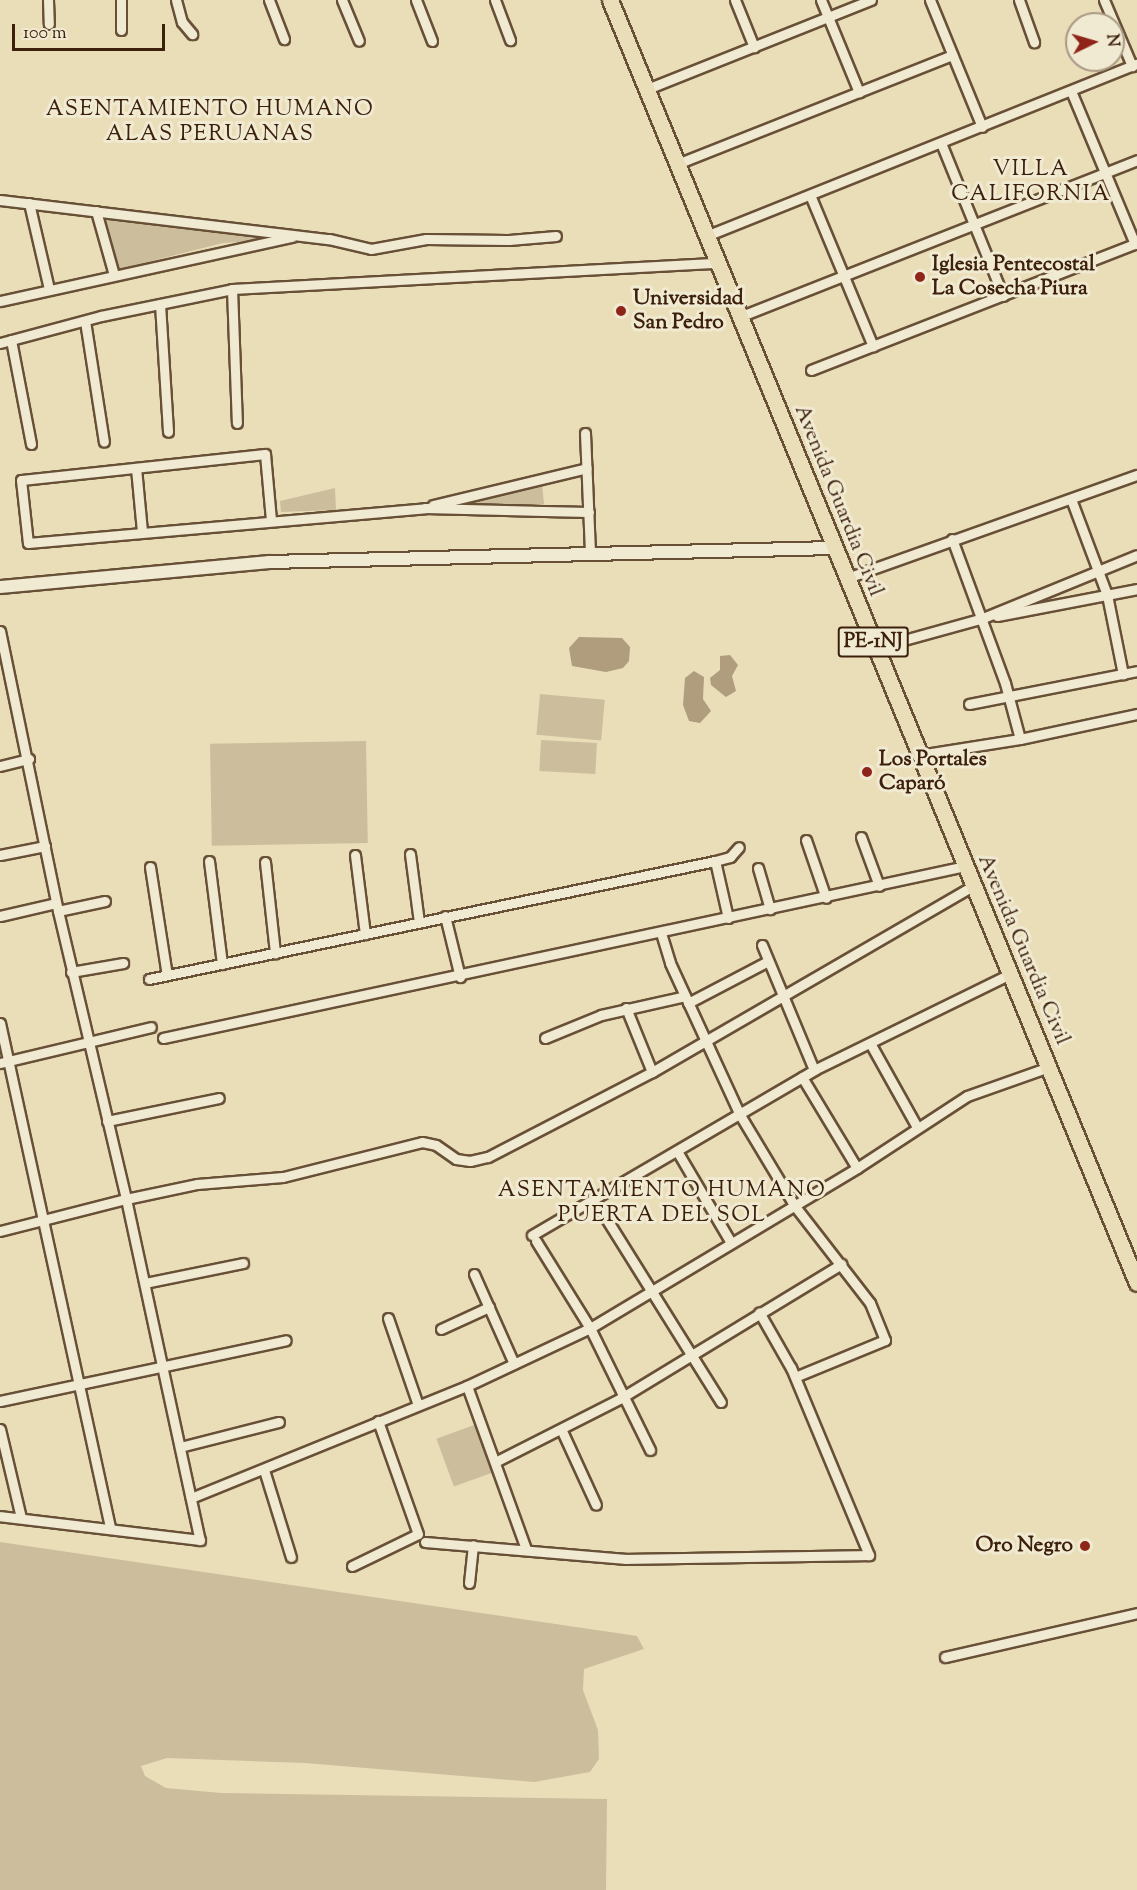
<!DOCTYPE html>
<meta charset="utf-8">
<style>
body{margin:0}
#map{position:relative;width:1137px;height:1890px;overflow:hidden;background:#eadeb9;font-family:"Sorts Mill Goudy",serif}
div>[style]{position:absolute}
.green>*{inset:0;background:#ccbe9c;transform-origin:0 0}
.water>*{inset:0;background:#af9d7e}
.roads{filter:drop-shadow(2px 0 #685037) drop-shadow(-2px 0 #685037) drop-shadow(0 2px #685037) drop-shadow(0 -2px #685037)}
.minor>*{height:9px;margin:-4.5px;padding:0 4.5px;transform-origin:4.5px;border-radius:4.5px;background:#f1ead2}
.tertiary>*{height:12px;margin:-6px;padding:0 6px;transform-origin:6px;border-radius:6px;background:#f1ead2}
.trunk>*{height:15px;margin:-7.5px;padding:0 7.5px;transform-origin:7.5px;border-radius:7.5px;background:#eadeb9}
.dots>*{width:16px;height:16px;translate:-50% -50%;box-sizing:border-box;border:3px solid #f1ead2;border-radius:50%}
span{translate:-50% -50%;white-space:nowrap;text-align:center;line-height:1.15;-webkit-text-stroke:6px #f1ead2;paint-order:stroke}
.shield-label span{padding:2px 4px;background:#f1ead2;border:2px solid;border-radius:4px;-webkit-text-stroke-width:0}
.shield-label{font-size:20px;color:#3c200c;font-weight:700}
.poi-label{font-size:21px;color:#3c200c;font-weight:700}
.left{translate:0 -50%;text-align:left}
.right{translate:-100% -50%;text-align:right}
.street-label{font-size:21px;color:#3c200c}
.neighbourhood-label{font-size:22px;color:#3c200c;letter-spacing:1.5px}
.north{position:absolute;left:1065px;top:12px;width:60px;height:60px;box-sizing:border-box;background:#f1ead2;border:2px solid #a99983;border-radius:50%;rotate:85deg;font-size:16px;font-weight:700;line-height:24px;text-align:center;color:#3c200c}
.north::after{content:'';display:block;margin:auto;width:21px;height:27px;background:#8f2418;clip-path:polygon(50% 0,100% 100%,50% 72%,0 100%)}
.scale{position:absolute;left:12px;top:24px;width:153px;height:27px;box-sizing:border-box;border:3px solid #3c200c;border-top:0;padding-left:8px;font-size:18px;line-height:21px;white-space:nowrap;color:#3c200c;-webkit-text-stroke:4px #f1ead2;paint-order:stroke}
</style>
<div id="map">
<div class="green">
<div style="clip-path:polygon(101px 217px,268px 237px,268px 240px,223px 243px,116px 270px)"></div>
<div style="clip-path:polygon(542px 484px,544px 504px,452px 504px)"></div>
<div style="clip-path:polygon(335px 488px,336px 510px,281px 512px,280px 501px)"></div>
<div style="left:540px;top:694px;width:65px;height:41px;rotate:5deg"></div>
<div style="left:541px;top:740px;width:56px;height:31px;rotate:3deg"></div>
<div style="left:366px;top:741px;width:102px;height:156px;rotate:89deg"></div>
<div style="left:474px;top:1425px;width:51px;height:40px;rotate:70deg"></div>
<div style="clip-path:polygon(0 1542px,637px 1636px,644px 1649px,584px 1669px,583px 1690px,598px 1730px,599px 1759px,590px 1772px,534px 1782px,305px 1763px,167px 1758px,141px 1766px,145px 1776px,166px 1788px,221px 1793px,607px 1799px,606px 1890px,0 1890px)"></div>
</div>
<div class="water">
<div style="clip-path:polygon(579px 637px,622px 638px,630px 647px,629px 661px,623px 668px,606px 672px,572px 666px,569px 648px)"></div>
<div style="clip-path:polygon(730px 655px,738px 665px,732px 676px,736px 691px,726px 697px,711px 685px,710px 678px,720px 670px,720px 656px)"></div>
<div style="clip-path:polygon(694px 671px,704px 677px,703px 699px,711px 711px,700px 723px,689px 721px,683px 705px,685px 678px)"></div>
</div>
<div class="roads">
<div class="minor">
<div style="left:48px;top:0;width:24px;rotate:88deg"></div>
<div style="left:176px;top:0;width:23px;rotate:75deg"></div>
<div style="left:182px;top:22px;width:16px;rotate:50deg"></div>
<div style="left:269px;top:0;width:42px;rotate:69deg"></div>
<div style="left:342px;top:0;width:44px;rotate:67.5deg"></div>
<div style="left:416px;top:0;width:44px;rotate:68.7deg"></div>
<div style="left:495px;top:0;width:43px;rotate:69.4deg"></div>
<div style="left:735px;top:0;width:51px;rotate:68deg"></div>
<div style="left:821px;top:0;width:100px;rotate:67.6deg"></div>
<div style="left:930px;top:0;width:137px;rotate:67.7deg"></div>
<div style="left:1019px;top:0;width:45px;rotate:70.3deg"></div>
<div style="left:1104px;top:0;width:72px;rotate:67deg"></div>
<div style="left:121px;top:30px;width:30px;rotate:-90deg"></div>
<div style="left:647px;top:89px;width:241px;rotate:-21.7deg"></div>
<div style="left:1071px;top:91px;width:166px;rotate:67.3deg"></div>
<div style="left:941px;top:143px;width:165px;rotate:67.9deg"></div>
<div style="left:677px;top:164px;width:296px;rotate:-21.6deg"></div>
<div style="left:810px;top:195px;width:164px;rotate:67.4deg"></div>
<div style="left:0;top:200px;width:331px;rotate:6.8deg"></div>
<div style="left:329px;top:239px;width:43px;rotate:13.4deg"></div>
<div style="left:371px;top:249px;width:56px;rotate:-10.3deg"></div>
<div style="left:426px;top:239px;width:83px;rotate:0.7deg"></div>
<div style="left:509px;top:240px;width:47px;rotate:-4.9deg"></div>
<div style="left:29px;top:203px;width:88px;rotate:76.9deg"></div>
<div style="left:96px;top:211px;width:66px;rotate:74.3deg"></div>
<div style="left:706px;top:236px;width:464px;rotate:-21.8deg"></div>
<div style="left:232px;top:289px;width:134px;rotate:87.9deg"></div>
<div style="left:0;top:301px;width:299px;rotate:-12.4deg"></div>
<div style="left:160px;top:304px;width:128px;rotate:86.4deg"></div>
<div style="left:739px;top:317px;width:428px;rotate:-21.5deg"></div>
<div style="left:85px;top:321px;width:122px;rotate:81.1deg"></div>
<div style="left:11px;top:340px;width:106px;rotate:79.1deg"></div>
<div style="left:0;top:343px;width:105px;rotate:-15deg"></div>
<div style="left:101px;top:316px;width:134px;rotate:-11.6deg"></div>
<div style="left:232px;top:289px;width:486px;rotate:-3.1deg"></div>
<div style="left:811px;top:370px;width:350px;rotate:-21.3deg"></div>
<div style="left:585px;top:433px;width:121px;rotate:87.6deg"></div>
<div style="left:136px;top:468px;width:64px;rotate:84.6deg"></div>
<div style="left:1071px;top:499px;width:103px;rotate:69.4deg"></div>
<div style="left:1107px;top:595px;width:81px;rotate:78.6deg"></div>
<div style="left:433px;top:505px;width:158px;rotate:-13.5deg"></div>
<div style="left:271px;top:520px;width:66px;rotate:-95.2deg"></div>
<div style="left:265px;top:454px;width:245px;rotate:173.9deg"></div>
<div style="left:21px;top:480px;width:63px;rotate:83.7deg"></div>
<div style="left:28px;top:543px;width:399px;rotate:-5deg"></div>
<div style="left:425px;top:508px;width:164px;rotate:1.4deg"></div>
<div style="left:952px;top:539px;width:153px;rotate:69.8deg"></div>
<div style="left:1005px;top:683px;width:58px;rotate:75deg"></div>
<div style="left:847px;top:578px;width:308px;rotate:-19.6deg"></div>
<div style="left:997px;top:616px;width:143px;rotate:-10.9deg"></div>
<div style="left:0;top:631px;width:286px;rotate:78.3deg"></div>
<div style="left:58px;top:911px;width:296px;rotate:76.7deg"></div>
<div style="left:126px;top:1199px;width:349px;rotate:77.8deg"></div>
<div style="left:200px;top:1540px;width:201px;rotate:-173.2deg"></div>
<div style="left:875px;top:648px;width:112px;rotate:-15.5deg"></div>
<div style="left:983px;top:618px;width:166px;rotate:-22.2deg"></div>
<div style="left:969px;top:704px;width:171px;rotate:-11.1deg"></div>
<div style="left:919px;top:755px;width:102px;rotate:-9deg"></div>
<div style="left:1020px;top:739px;width:120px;rotate:-12.1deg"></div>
<div style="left:0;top:766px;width:30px;rotate:-14deg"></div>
<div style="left:861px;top:837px;width:52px;rotate:69.8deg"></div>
<div style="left:806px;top:840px;width:61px;rotate:71deg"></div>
<div style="left:410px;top:854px;width:69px;rotate:82.5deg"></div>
<div style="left:0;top:855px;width:46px;rotate:-11.3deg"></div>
<div style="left:355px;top:855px;width:80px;rotate:82.8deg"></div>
<div style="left:209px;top:861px;width:104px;rotate:82.8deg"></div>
<div style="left:265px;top:862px;width:92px;rotate:83.7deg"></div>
<div style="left:150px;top:867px;width:109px;rotate:81.1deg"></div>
<div style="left:758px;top:868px;width:43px;rotate:73.7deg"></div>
<div style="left:58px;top:911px;width:48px;rotate:-12deg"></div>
<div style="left:0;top:916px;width:57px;rotate:-13.1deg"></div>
<div style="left:445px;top:916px;width:63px;rotate:76.2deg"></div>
<div style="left:728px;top:918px;width:58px;rotate:-102.8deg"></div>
<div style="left:715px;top:861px;width:16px;rotate:-15deg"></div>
<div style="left:730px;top:857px;width:13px;rotate:-48deg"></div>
<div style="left:661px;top:933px;width:31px;rotate:73deg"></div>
<div style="left:670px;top:963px;width:167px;rotate:65.3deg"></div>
<div style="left:740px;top:1115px;width:105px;rotate:59deg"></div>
<div style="left:794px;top:1205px;width:124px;rotate:52.2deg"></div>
<div style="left:870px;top:1303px;width:40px;rotate:68deg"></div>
<div style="left:885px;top:1340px;width:97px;rotate:157.7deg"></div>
<div style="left:762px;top:945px;width:135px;rotate:67.4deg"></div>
<div style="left:71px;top:972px;width:53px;rotate:-9.8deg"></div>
<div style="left:149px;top:979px;width:578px;rotate:-11.78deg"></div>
<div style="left:688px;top:1003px;width:90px;rotate:-27.7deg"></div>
<div style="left:626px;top:1008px;width:69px;rotate:67.9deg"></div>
<div style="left:0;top:1023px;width:516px;rotate:77.69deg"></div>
<div style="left:163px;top:1038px;width:820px;rotate:-12.1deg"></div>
<div style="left:545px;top:1038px;width:61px;rotate:-22.3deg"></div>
<div style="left:601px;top:1015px;width:86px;rotate:-12.7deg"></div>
<div style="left:870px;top:1043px;width:96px;rotate:60.8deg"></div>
<div style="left:0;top:1063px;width:155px;rotate:-13.4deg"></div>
<div style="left:802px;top:1077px;width:106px;rotate:58.9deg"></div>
<div style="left:107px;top:1121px;width:114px;rotate:-11.6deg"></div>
<div style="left:677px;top:1151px;width:104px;rotate:59.5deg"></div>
<div style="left:599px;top:1207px;width:230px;rotate:58deg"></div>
<div style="left:0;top:1231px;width:130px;rotate:-14.3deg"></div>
<div style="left:126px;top:1199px;width:73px;rotate:-11.9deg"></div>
<div style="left:197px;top:1184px;width:86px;rotate:-4.7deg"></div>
<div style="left:283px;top:1177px;width:143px;rotate:-14.1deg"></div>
<div style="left:422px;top:1142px;width:14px;rotate:12deg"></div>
<div style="left:436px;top:1145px;width:24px;rotate:35deg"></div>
<div style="left:456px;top:1159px;width:14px;rotate:8deg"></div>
<div style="left:470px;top:1161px;width:18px;rotate:-13deg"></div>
<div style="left:488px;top:1157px;width:185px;rotate:-27.4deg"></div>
<div style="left:652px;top:1072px;width:371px;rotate:-30.1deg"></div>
<div style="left:532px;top:1235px;width:327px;rotate:-30.3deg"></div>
<div style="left:814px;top:1070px;width:218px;rotate:-26.1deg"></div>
<div style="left:536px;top:1241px;width:102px;rotate:58.2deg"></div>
<div style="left:590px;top:1328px;width:136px;rotate:63.8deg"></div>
<div style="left:474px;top:1274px;width:98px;rotate:66deg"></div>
<div style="left:145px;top:1283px;width:100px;rotate:-11.5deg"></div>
<div style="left:388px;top:1318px;width:92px;rotate:71deg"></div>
<div style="left:441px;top:1329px;width:53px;rotate:-24.6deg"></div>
<div style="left:467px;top:1386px;width:173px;rotate:70.1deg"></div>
<div style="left:0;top:1401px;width:292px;rotate:-12deg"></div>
<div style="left:0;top:1429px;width:91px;rotate:76.7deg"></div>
<div style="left:562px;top:1431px;width:81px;rotate:65.3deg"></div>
<div style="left:180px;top:1447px;width:102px;rotate:-14.2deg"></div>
<div style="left:495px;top:1462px;width:141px;rotate:-26.9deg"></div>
<div style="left:621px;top:1398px;width:258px;rotate:-31.3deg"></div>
<div style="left:264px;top:1470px;width:91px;rotate:72.8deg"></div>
<div style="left:191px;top:1498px;width:298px;rotate:-22.1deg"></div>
<div style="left:467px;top:1386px;width:136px;rotate:-25.2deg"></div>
<div style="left:590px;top:1328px;width:311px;rotate:-30.9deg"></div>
<div style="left:857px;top:1168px;width:131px;rotate:-33.2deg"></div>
<div style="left:967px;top:1096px;width:87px;rotate:-19.5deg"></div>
<div style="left:425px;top:1542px;width:202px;rotate:4.8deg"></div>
<div style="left:626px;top:1559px;width:243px;rotate:-0.9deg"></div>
<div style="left:869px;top:1555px;width:203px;rotate:-112.6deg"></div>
<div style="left:791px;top:1368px;width:64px;rotate:-119.7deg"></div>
<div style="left:352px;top:1566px;width:73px;rotate:-25.9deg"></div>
<div style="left:418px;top:1534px;width:120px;rotate:-109.5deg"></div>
<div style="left:469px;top:1583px;width:38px;rotate:-84deg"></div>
<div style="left:945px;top:1657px;width:197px;rotate:-12.9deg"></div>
</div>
<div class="tertiary">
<div style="left:0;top:587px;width:270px;rotate:-5.3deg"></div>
<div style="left:269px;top:562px;width:565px;rotate:-1.42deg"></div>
</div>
<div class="trunk">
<div style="left:610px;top:0;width:1387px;rotate:67.67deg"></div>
</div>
</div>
<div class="dots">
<div style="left:920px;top:277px;background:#8f2418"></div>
<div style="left:621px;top:311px;background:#8f2418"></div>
<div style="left:867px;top:772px;background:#8f2418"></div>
<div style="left:1085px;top:1546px;background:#8f2418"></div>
</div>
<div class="shield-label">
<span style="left:873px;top:642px">PE-1NJ</span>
</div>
<div class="poi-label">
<span class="left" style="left:932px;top:277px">Iglesia Pentecostal<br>La Cosecha Piura</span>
<span class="left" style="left:633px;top:311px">Universidad<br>San Pedro</span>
<span class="left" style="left:879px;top:772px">Los Portales<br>Caparó</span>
<span class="right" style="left:1073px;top:1546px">Oro Negro</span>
</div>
<div class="street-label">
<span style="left:838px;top:501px;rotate:68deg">Avenida Guardia Civil</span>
<span style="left:1023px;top:950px;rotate:67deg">Avenida Guardia Civil</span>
</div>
<div class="neighbourhood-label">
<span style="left:210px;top:123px">ASENTAMIENTO HUMANO<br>ALAS PERUANAS</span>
<span style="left:1031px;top:183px">VILLA<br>CALIFORNIA</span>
<span style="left:662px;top:1204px">ASENTAMIENTO HUMANO<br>PUERTA DEL SOL</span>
</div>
<div class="north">N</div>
<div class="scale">100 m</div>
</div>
